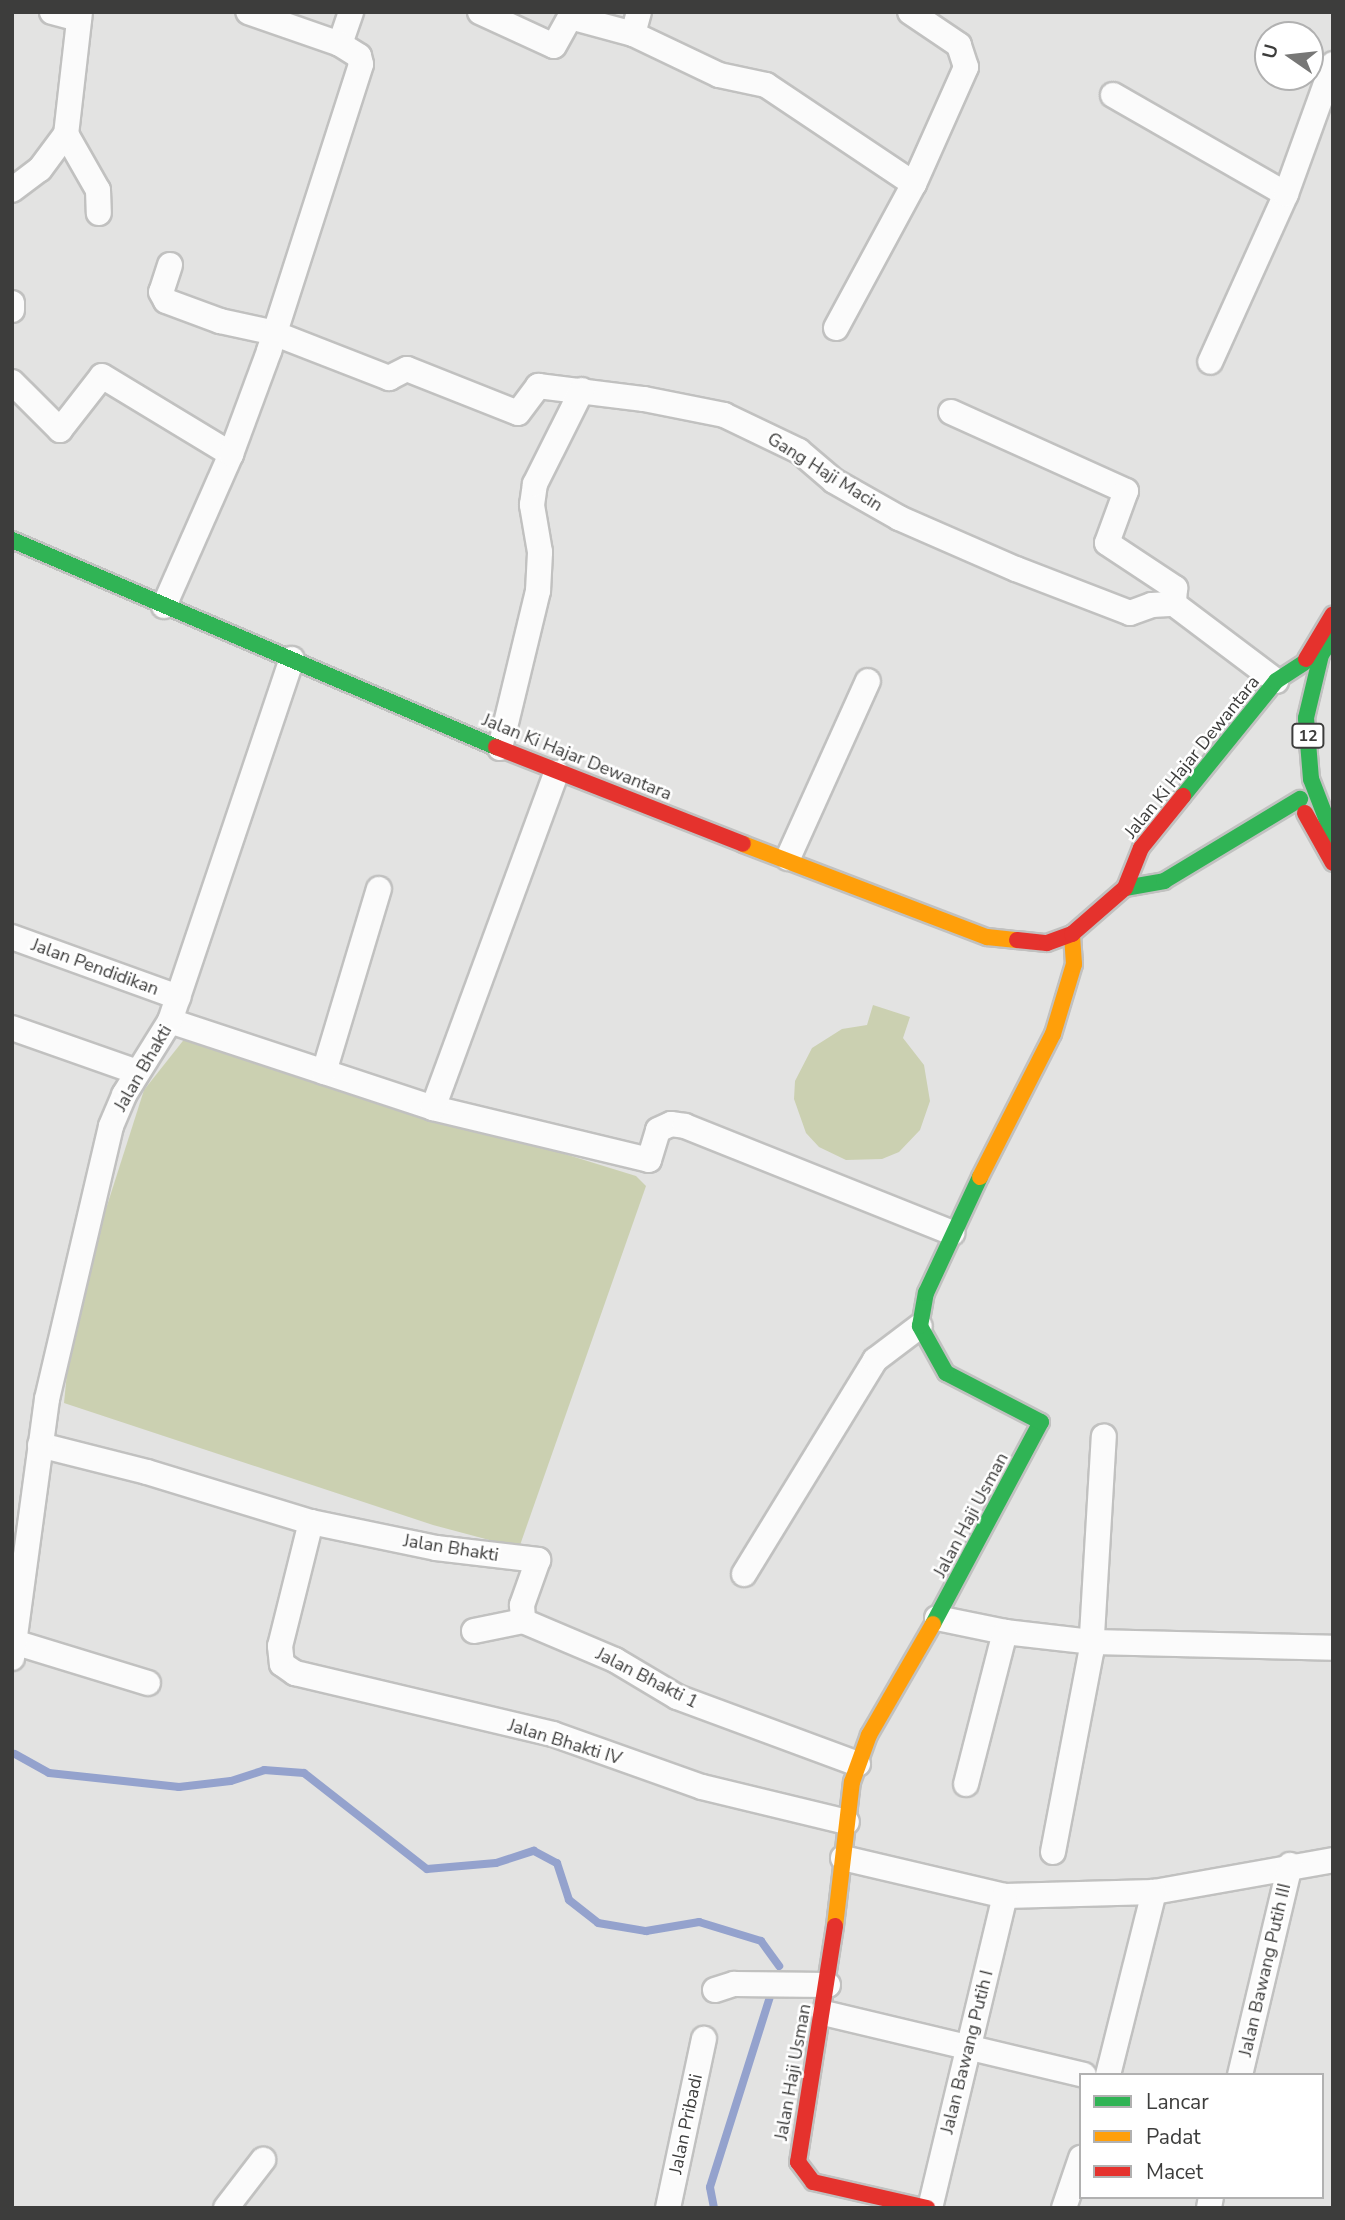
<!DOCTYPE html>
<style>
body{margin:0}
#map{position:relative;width:1345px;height:2220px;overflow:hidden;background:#e3e3e2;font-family:"Nunito Sans",sans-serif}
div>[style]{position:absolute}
.green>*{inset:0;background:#cbd0b1}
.stream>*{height:8px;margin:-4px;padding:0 4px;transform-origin:4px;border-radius:4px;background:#94a2cd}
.roads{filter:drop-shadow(2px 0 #c1c1c0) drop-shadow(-2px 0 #c1c1c0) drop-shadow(0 2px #c1c1c0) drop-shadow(0 -2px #c1c1c0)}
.street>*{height:24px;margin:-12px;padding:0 12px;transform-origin:12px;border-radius:12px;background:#fbfbfb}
.fast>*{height:16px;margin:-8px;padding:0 8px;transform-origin:8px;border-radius:8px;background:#30b455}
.slow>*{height:16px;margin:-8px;padding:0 8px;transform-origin:8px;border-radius:8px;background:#ff9f0a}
.jam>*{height:16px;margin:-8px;padding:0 8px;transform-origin:8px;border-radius:8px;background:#e5322d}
span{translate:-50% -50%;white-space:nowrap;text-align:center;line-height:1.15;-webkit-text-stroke:5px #fff;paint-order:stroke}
.shield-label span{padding:2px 5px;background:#fff;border:2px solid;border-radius:5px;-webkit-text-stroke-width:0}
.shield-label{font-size:16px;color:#3d3d3c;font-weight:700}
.street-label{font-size:18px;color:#3d3d3c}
.frame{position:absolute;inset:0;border:14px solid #3d3d3c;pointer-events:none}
.legend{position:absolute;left:1079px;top:2073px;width:245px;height:126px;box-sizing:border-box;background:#fff;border:2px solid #b1b1b1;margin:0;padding:9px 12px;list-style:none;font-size:21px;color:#3d3d3c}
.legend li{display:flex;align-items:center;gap:14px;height:35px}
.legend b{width:35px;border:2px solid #b1b1b1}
.north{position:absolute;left:1254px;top:21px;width:70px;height:70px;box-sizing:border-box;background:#fff;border:2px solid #b1b1b1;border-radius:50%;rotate:284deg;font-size:19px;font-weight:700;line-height:28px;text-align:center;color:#3d3d3c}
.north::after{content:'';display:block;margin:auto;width:24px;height:32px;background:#777776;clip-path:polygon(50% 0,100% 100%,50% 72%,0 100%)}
</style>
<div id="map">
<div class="green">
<div style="clip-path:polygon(873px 1005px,910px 1017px,903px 1038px,924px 1065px,930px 1101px,920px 1130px,899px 1152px,882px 1159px,846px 1160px,819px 1147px,806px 1133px,794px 1099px,795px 1081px,812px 1048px,842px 1029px,867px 1025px)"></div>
<div style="clip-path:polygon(186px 1037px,636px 1176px,646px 1186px,519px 1548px,433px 1525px,64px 1403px,73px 1312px,144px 1090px)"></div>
</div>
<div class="stream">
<div style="left:15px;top:1754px;width:39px;rotate:29deg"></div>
<div style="left:49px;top:1773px;width:131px;rotate:6.1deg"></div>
<div style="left:179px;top:1787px;width:52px;rotate:-6.6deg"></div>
<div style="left:231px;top:1781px;width:35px;rotate:-18deg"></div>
<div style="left:264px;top:1770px;width:40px;rotate:4.3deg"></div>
<div style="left:304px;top:1773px;width:156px;rotate:38deg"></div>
<div style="left:427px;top:1869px;width:69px;rotate:-5deg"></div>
<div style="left:496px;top:1863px;width:40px;rotate:-18deg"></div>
<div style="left:534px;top:1851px;width:26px;rotate:28deg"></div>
<div style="left:557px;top:1863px;width:39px;rotate:72deg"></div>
<div style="left:569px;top:1900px;width:37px;rotate:38deg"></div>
<div style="left:598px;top:1923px;width:49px;rotate:9.5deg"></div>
<div style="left:646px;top:1931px;width:54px;rotate:-9.6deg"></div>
<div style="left:699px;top:1922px;width:65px;rotate:17deg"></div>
<div style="left:761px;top:1941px;width:31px;rotate:54deg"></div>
<div style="left:714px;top:2208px;width:21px;rotate:-101deg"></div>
<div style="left:710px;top:2187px;width:203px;rotate:-72.5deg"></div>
</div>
<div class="roads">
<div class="street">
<div style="left:52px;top:12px;width:28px;rotate:15deg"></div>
<div style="left:80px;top:12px;width:123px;rotate:96.5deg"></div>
<div style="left:66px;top:134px;width:64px;rotate:60.3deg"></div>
<div style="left:98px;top:190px;width:23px;rotate:88deg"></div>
<div style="left:480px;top:12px;width:81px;rotate:24.7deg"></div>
<div style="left:554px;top:46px;width:33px;rotate:-61deg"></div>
<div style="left:570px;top:17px;width:65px;rotate:15.1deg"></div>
<div style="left:633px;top:34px;width:95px;rotate:25.5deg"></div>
<div style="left:719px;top:75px;width:48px;rotate:12deg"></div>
<div style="left:766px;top:85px;width:178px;rotate:33.8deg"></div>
<div style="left:633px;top:34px;width:23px;rotate:-75deg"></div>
<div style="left:340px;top:44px;width:34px;rotate:-71deg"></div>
<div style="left:1113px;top:95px;width:199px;rotate:29.8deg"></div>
<div style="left:1286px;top:194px;width:184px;rotate:114.3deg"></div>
<div style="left:12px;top:190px;width:35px;rotate:-37deg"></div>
<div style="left:40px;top:169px;width:44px;rotate:-53.4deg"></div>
<div style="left:1286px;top:194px;width:138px;rotate:-70.1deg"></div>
<div style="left:170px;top:265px;width:28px;rotate:108deg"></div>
<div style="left:161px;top:292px;width:10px;rotate:61deg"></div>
<div style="left:166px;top:301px;width:58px;rotate:20.3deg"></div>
<div style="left:220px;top:321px;width:52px;rotate:12.2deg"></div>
<div style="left:271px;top:332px;width:127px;rotate:21.3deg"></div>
<div style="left:389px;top:378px;width:20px;rotate:-27deg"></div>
<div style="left:407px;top:369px;width:119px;rotate:21.6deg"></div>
<div style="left:518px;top:413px;width:34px;rotate:-53deg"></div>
<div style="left:538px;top:386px;width:107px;rotate:7deg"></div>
<div style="left:644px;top:399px;width:82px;rotate:11.3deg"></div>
<div style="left:724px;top:415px;width:83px;rotate:25.6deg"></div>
<div style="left:799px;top:451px;width:46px;rotate:40.6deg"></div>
<div style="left:834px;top:481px;width:75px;rotate:29.6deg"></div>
<div style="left:899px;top:518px;width:128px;rotate:23.6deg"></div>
<div style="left:1016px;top:569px;width:122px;rotate:21.1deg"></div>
<div style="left:1130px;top:613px;width:23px;rotate:-20deg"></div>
<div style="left:1152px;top:605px;width:22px;rotate:-3deg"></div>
<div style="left:12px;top:303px;width:7px;rotate:90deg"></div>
<div style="left:836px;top:328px;width:164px;rotate:-61.6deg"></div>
<div style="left:914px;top:184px;width:128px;rotate:-66deg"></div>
<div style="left:966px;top:67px;width:23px;rotate:-108deg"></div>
<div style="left:959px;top:45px;width:59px;rotate:-146deg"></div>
<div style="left:12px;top:382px;width:68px;rotate:45deg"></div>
<div style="left:60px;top:430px;width:68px;rotate:-52.1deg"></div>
<div style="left:102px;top:376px;width:151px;rotate:31.2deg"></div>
<div style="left:951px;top:412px;width:192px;rotate:24.3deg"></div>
<div style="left:1126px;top:491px;width:55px;rotate:110.1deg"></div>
<div style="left:1107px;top:543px;width:82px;rotate:33.5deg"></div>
<div style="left:1175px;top:588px;width:16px;rotate:94deg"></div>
<div style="left:1174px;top:604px;width:128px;rotate:37deg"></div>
<div style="left:164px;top:606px;width:166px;rotate:-66.2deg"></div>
<div style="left:231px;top:454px;width:110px;rotate:-69.7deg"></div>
<div style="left:269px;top:351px;width:301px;rotate:-72.2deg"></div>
<div style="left:361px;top:64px;width:8px;rotate:-104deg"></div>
<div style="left:359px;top:56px;width:22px;rotate:-148deg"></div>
<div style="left:340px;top:44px;width:97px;rotate:-160.8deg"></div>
<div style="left:500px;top:748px;width:162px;rotate:-76.4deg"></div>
<div style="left:538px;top:591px;width:39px;rotate:-87deg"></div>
<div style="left:540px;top:552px;width:48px;rotate:-99.7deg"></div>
<div style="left:532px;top:505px;width:21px;rotate:-82deg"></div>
<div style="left:535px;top:484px;width:105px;rotate:-63.4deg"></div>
<div style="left:788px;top:858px;width:194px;rotate:-65.7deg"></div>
<div style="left:12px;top:937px;width:177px;rotate:19.9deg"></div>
<div style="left:170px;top:1021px;width:277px;rotate:18.3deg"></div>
<div style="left:433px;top:1108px;width:222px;rotate:13.5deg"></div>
<div style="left:649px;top:1160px;width:31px;rotate:-73deg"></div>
<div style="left:658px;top:1130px;width:14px;rotate:-25deg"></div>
<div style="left:671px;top:1124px;width:14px;rotate:8deg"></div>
<div style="left:685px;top:1126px;width:288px;rotate:21.8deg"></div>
<div style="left:12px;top:1028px;width:133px;rotate:19.4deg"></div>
<div style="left:324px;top:1072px;width:191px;rotate:-73.3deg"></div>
<div style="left:433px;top:1108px;width:357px;rotate:-69.8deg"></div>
<div style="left:40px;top:1445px;width:110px;rotate:14.2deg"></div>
<div style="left:147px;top:1472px;width:171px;rotate:17deg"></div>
<div style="left:311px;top:1522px;width:128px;rotate:11.7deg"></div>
<div style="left:436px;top:1548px;width:103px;rotate:6.7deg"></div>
<div style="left:538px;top:1560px;width:48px;rotate:109.6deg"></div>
<div style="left:522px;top:1605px;width:16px;rotate:86deg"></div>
<div style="left:311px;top:1522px;width:128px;rotate:104deg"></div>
<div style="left:280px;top:1646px;width:18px;rotate:84deg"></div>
<div style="left:282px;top:1664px;width:16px;rotate:35deg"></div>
<div style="left:295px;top:1673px;width:265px;rotate:13.3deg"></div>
<div style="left:553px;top:1734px;width:158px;rotate:19.6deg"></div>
<div style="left:702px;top:1787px;width:149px;rotate:13.6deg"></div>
<div style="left:744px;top:1574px;width:251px;rotate:-58.5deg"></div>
<div style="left:875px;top:1360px;width:56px;rotate:-37.1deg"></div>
<div style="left:937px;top:1618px;width:69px;rotate:11.6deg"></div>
<div style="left:1005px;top:1632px;width:89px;rotate:6.5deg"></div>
<div style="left:1093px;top:1642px;width:240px;rotate:1.4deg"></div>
<div style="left:474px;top:1631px;width:50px;rotate:-11.5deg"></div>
<div style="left:523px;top:1621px;width:100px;rotate:23deg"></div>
<div style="left:615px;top:1660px;width:72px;rotate:30.8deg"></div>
<div style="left:677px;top:1697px;width:193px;rotate:20.3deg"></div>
<div style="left:14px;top:1642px;width:140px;rotate:17deg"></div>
<div style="left:12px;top:1658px;width:261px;rotate:-82.3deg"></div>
<div style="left:47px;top:1399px;width:280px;rotate:-76.8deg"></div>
<div style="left:111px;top:1126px;width:34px;rotate:-67deg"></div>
<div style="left:124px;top:1095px;width:87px;rotate:-58.1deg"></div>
<div style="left:170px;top:1021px;width:382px;rotate:-71.4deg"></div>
<div style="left:966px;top:1784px;width:157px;rotate:-75.6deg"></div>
<div style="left:1053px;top:1852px;width:204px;rotate:-79.2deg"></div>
<div style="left:1091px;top:1652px;width:216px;rotate:-86.6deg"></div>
<div style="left:843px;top:1858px;width:166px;rotate:13.2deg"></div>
<div style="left:1005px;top:1896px;width:149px;rotate:-1.5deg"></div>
<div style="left:1154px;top:1892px;width:182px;rotate:-10.1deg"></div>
<div style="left:715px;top:1990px;width:20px;rotate:-18deg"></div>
<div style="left:734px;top:1984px;width:94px;rotate:0.6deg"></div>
<div style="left:824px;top:2013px;width:267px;rotate:13.4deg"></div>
<div style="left:1108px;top:2075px;width:189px;rotate:-75.9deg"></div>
<div style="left:1240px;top:2075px;width:216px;rotate:-76.6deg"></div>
<div style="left:226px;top:2208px;width:61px;rotate:-52.4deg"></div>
<div style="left:668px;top:2208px;width:173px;rotate:-78deg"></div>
<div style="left:930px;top:2208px;width:321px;rotate:-76.5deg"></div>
<div style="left:1064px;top:2208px;width:53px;rotate:-71.2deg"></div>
<div style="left:1209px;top:2208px;width:11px;rotate:-80deg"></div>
</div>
<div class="fast">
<div style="left:12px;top:540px;width:526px;rotate:23.16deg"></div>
<div style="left:1333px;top:637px;width:22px;rotate:124deg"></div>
<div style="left:1321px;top:655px;width:65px;rotate:103.4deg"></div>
<div style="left:1306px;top:718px;width:61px;rotate:85.3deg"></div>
<div style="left:1311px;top:779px;width:61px;rotate:68.9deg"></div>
<div style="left:1183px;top:796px;width:148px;rotate:-51deg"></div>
<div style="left:1276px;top:681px;width:33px;rotate:-33deg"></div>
<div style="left:1125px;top:888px;width:40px;rotate:-10deg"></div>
<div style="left:1164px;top:881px;width:159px;rotate:-31.1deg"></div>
<div style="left:933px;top:1624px;width:229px;rotate:-61.9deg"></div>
<div style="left:1041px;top:1422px;width:107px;rotate:-152.7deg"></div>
<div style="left:946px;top:1373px;width:54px;rotate:-119deg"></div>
<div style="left:920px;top:1326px;width:34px;rotate:-80deg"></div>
<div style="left:926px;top:1293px;width:128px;rotate:-65deg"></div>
</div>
<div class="slow">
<div style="left:743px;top:844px;width:261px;rotate:20.9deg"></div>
<div style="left:987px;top:937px;width:30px;rotate:6deg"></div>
<div style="left:980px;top:1177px;width:161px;rotate:-63deg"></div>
<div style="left:1053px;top:1034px;width:73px;rotate:-73.3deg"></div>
<div style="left:1074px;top:964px;width:30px;rotate:-94deg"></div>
<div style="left:835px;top:1926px;width:145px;rotate:-83.3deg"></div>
<div style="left:852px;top:1782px;width:50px;rotate:-70.1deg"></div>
<div style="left:869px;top:1735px;width:128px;rotate:-60deg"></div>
</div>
<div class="jam">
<div style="left:1306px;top:659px;width:52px;rotate:-59deg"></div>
<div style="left:496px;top:747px;width:265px;rotate:21.4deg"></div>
<div style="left:1305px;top:813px;width:57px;rotate:60.8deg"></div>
<div style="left:1017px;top:940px;width:30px;rotate:6deg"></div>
<div style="left:1047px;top:943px;width:27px;rotate:-20deg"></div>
<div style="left:1072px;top:934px;width:70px;rotate:-41deg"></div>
<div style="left:1125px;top:888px;width:43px;rotate:-68.2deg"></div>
<div style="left:1141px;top:848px;width:67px;rotate:-51.1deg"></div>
<div style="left:835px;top:1926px;width:239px;rotate:98.9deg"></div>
<div style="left:798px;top:2162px;width:25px;rotate:53deg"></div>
<div style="left:813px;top:2182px;width:117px;rotate:12.8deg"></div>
</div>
</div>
<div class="shield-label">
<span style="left:1308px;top:736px">12</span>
</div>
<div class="street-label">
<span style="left:825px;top:472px;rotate:32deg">Gang Haji Macin</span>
<span style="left:577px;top:757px;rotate:22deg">Jalan Ki Hajar Dewantara</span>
<span style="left:1192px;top:757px;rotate:-51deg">Jalan Ki Hajar Dewantara</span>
<span style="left:95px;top:967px;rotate:20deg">Jalan Pendidikan</span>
<span style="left:143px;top:1068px;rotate:-60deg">Jalan Bhakti</span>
<span style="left:971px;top:1515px;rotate:-62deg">Jalan Haji Usman</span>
<span style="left:451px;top:1548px;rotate:9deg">Jalan Bhakti</span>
<span style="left:647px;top:1678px;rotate:27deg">Jalan Bhakti 1</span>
<span style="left:565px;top:1742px;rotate:17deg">Jalan Bhakti IV</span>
<span style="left:1265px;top:1970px;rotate:-77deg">Jalan Bawang Putih III</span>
<span style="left:967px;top:2052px;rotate:-76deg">Jalan Bawang Putih I</span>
<span style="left:793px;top:2072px;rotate:-80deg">Jalan Haji Usman</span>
<span style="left:686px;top:2124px;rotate:-78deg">Jalan Pribadi</span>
</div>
<div class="frame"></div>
<ul class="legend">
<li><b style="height:9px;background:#30b455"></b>Lancar</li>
<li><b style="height:9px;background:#ff9f0a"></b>Padat</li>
<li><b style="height:9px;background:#e5322d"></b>Macet</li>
</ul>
<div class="north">U</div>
</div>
